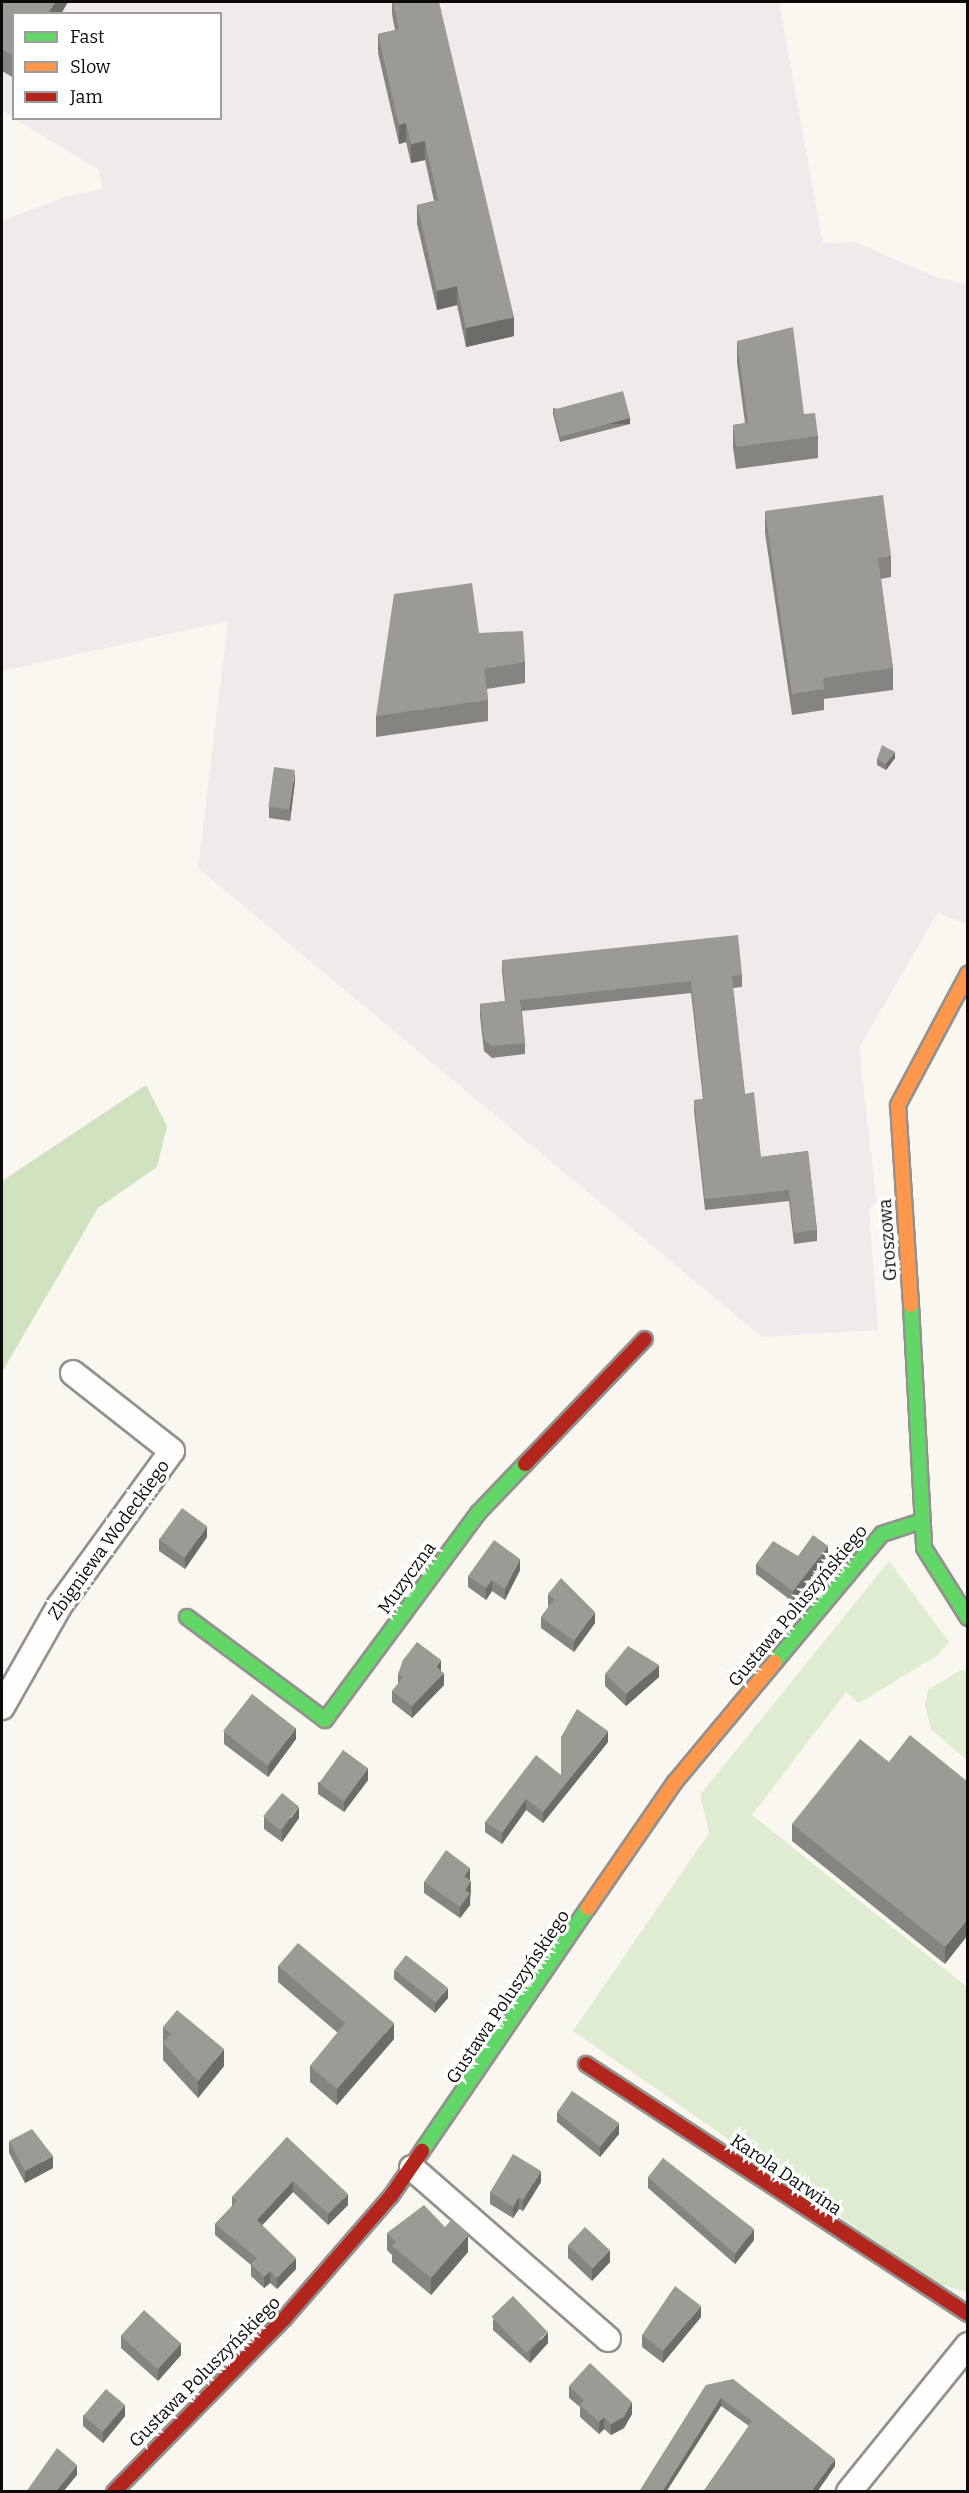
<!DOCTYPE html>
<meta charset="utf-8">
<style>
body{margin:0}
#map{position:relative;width:969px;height:2493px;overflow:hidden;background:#f9f7ef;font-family:Bitter,serif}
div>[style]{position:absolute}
.industrial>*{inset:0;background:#f0eaec}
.green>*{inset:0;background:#e0ecd1}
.forest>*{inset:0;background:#d1e2c0}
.roads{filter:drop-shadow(2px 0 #92918e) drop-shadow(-2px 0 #92918e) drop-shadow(0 2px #92918e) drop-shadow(0 -2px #92918e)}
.street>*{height:24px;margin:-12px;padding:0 12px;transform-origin:12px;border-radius:12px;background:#fefefd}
.fast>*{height:14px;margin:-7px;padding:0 7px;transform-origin:7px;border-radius:7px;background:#63d668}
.slow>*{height:14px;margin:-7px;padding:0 7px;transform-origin:7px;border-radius:7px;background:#ff974d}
.jam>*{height:14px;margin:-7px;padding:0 7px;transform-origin:7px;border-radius:7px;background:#b3261e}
.wall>*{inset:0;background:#868480}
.shaded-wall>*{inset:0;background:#6d6c68;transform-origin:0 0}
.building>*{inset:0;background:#9c9a95;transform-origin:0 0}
span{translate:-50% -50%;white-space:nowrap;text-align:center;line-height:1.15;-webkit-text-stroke:6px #fff;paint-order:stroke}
.street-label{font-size:18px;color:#0b0b0b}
.frame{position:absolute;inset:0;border:3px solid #0b0b0b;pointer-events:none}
.legend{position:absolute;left:12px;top:12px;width:210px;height:108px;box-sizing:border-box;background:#fff;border:2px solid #9d9d9d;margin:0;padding:8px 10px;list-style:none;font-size:18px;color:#0b0b0b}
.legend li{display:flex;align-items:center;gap:12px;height:30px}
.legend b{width:30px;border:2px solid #9d9d9d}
</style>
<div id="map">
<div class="industrial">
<div style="clip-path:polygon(2px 2px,779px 2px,823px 244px,856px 242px,935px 277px,967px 284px,967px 925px,938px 912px,859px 1048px,877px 1205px,869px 1207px,878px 1330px,762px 1337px,198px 868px,228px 621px,2px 671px,2px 221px,67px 196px,102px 189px,99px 170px,15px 119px,220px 118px,220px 14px,14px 14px,13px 117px,2px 110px)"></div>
</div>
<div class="green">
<div style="clip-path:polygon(889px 1561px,949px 1642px,938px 1655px,859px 1703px,846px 1692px,752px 1815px,967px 1987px,967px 2292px,935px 2283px,573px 2031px,709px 1833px,700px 1795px)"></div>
<div style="clip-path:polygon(960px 1670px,967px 1670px,967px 1760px,931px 1729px,925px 1705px,928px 1690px)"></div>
</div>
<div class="forest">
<div style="clip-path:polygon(146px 1085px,167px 1126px,157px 1167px,98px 1208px,2px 1372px,2px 1181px)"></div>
</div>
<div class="roads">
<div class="street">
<div style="left:2px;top:1707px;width:117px;rotate:-60.4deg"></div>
<div style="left:60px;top:1605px;width:190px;rotate:-54deg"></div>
<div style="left:172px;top:1451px;width:126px;rotate:-141.8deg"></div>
<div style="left:412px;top:2168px;width:260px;rotate:41.1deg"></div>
<div style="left:849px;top:2492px;width:189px;rotate:-51deg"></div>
</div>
<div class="fast">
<div style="left:911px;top:1305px;width:243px;rotate:86.9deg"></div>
<div style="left:924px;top:1548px;width:83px;rotate:57.8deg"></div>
<div style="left:187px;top:1617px;width:172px;rotate:36.7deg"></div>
<div style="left:325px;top:1720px;width:257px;rotate:-53.5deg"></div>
<div style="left:478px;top:1513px;width:68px;rotate:-46.2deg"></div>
<div style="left:775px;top:1662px;width:167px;rotate:-50.1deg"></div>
<div style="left:882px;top:1534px;width:40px;rotate:-18deg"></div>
<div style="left:422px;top:2151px;width:294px;rotate:-55.7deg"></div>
</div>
<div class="slow">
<div style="left:911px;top:1305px;width:200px;rotate:-93.7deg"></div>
<div style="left:898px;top:1105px;width:149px;rotate:-61.9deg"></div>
<div style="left:588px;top:1908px;width:153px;rotate:-55.4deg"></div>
<div style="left:675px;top:1782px;width:156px;rotate:-50.2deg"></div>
</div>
<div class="jam">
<div style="left:525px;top:1464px;width:173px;rotate:-46.2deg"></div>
<div style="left:586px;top:2064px;width:457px;rotate:33.2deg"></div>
<div style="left:114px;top:2492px;width:243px;rotate:-45.5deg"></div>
<div style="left:284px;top:2319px;width:163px;rotate:-49deg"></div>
<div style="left:391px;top:2196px;width:55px;rotate:-55.4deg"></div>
</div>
</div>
<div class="wall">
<div style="clip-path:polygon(2px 2px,14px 14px,14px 78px,2px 71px)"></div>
<div style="clip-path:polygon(392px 2px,393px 2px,514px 336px,466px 347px,457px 305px,437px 310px,417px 224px,417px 205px,434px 201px,425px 160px,411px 163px,406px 142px,399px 144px,378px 53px,378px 34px,395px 30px,392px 14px)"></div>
<div style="clip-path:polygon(737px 341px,804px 414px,818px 436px,818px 458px,736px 469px,733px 447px,733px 425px,745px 423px,737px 363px)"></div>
<div style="clip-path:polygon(553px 408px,630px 424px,560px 442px,553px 414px)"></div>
<div style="clip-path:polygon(765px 511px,891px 556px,891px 577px,881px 579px,893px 668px,893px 690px,824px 699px,824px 710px,792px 715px,765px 533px)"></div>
<div style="clip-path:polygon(479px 633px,525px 662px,525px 683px,487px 689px,488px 700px,488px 721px,376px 737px,376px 716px)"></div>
<div style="clip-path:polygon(895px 758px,886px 770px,877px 765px,877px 759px)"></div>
<div style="clip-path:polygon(295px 781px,290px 821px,269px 818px,269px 807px)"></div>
<div style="clip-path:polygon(502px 960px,742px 975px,742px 987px,733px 988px,745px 1094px,761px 1157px,808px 1151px,817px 1230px,817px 1241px,794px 1244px,789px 1201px,705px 1210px,694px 1111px,694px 1100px,703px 1099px,691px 993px,522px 1011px,525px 1043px,525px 1054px,492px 1058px,484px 1051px,480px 1016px,480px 1004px,505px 1001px,502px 972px)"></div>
<div style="clip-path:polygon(207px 1537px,185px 1569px,159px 1551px,159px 1539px)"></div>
<div style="clip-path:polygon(828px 1556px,793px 1602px,756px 1574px,756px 1564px)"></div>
<div style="clip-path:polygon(520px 1570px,505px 1600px,492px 1591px,486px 1600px,468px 1587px,468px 1576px)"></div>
<div style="clip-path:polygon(548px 1594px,595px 1623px,574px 1652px,541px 1628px,541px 1617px,549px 1606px,548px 1606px)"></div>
<div style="clip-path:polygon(441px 1671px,444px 1685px,412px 1718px,392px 1702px,392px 1691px,398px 1684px,398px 1674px)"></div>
<div style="clip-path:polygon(605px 1674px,659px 1677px,626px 1706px,605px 1686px)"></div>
<div style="clip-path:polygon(224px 1732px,296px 1739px,268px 1777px,224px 1744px)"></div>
<div style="clip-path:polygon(608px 1742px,543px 1823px,526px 1810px,502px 1844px,485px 1832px,485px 1822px,561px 1775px)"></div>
<div style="clip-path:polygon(889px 1762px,968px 1782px,945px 1964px,792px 1841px,792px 1824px)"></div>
<div style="clip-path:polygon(368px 1780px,344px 1812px,318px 1794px,318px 1782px)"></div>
<div style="clip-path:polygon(264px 1817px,299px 1818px,282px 1842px,264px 1829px)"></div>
<div style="clip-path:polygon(470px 1879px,471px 1893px,470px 1895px,470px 1905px,460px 1918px,424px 1893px,424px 1882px)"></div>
<div style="clip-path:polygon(278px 1966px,394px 2039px,337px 2105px,310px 2082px,310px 2066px,338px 2033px,278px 1982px)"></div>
<div style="clip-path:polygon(394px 1970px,448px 1998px,435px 2013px,394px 1979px)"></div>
<div style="clip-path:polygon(163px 2027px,224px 2066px,198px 2098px,163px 2060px)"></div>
<div style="clip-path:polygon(557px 2112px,619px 2134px,600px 2157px,557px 2122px)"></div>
<div style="clip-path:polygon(287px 2137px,348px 2205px,328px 2225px,293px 2192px,262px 2225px,296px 2269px,277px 2289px,270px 2283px,264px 2288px,251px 2276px,251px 2265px,215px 2235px,215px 2224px,232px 2206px,232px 2197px)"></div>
<div style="clip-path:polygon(9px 2141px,53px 2168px,25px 2183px,9px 2153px)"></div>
<div style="clip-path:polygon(648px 2177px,754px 2240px,735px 2264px,648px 2188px)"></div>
<div style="clip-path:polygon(541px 2182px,523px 2211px,519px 2209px,513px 2218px,490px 2204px,490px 2192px)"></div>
<div style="clip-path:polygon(387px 2233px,468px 2252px,431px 2295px,392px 2262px,392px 2255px,387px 2250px)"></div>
<div style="clip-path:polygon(568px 2246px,610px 2262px,592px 2281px,568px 2258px)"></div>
<div style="clip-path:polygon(701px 2317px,663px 2363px,642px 2347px,642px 2335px)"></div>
<div style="clip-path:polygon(493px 2319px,548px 2343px,530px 2363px,493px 2330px)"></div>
<div style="clip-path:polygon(121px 2336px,181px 2355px,158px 2381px,121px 2348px)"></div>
<div style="clip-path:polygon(706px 2385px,835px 2466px,817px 2492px,703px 2492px,749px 2426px,721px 2406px,666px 2492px,639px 2492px)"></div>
<div style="clip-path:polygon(569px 2386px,632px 2414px,624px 2428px,611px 2435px,604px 2429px,599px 2434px,580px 2417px,580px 2407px,569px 2398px)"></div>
<div style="clip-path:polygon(83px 2415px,125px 2416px,103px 2443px,83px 2426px)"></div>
</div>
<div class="shaded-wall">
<div style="clip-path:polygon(55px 2px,68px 2px,61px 14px,47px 14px)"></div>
<div style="clip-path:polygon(406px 123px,406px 142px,399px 144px,399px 125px)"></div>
<div style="clip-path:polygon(425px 141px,425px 160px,411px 163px,411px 144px)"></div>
<div style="clip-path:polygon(457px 286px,457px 305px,437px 310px,437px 291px)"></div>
<div style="clip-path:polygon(514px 317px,514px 336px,466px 347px,466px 328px)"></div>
<div style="left:630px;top:418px;width:6px;height:72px;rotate:90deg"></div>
<div style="clip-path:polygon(895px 752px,895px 758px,886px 770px,886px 764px)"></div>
<div style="clip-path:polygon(295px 770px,295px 781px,290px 821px,290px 809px)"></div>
<div style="clip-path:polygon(207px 1526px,207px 1537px,185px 1569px,185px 1558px)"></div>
<div style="clip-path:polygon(828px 1546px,828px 1556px,793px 1602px,793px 1591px)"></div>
<div style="clip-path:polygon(520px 1559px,520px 1570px,505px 1600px,505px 1589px)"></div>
<div style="clip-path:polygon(492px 1580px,492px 1591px,486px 1600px,486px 1588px)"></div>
<div style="clip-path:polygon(595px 1612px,595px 1623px,574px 1652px,574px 1641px)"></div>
<div style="clip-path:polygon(441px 1660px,441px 1672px,436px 1667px)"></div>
<div style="clip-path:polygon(659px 1665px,659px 1677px,626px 1706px,626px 1694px)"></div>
<div style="clip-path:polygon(444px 1673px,444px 1685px,412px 1718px,412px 1706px)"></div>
<div style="clip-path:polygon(296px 1728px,296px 1739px,268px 1777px,268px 1766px)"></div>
<div style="clip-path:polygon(608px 1731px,608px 1742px,543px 1823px,543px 1812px)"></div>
<div style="clip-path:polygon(368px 1768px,368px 1780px,344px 1812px,344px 1801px)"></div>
<div style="clip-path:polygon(526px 1799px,526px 1810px,502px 1844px,502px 1833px)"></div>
<div style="clip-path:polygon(299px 1807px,299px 1818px,282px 1842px,282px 1830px)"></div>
<div style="clip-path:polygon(470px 1868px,470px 1879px,464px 1888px,464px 1876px)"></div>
<div style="clip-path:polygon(471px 1881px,470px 1905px,460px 1918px,460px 1907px,465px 1890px)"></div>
<div style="clip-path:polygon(968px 1918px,968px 1935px,945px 1964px,945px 1947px)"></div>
<div style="clip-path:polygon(448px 1988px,448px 1998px,435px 2013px,435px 2003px)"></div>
<div style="clip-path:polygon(394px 2023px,394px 2039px,337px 2105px,337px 2089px)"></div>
<div style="clip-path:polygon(224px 2049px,224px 2066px,198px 2098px,198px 2081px)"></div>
<div style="clip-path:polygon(619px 2123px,619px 2134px,600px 2157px,600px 2147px)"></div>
<div style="clip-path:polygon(53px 2156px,53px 2168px,25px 2183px,25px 2171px)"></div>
<div style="clip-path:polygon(541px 2171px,541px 2182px,523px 2211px,523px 2200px)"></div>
<div style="clip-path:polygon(293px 2181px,293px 2192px,257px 2231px,257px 2220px)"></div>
<div style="clip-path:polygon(348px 2194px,348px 2205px,328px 2225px,328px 2214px)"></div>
<div style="clip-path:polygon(519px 2197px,519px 2209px,513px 2218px,513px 2207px)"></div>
<div style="clip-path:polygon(754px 2229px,754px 2240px,735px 2264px,735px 2254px)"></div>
<div style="clip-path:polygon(468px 2235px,468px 2252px,431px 2295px,431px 2278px)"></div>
<div style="clip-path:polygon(610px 2250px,610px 2262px,592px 2281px,592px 2269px)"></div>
<div style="clip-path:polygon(296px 2258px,296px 2269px,277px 2289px,277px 2278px)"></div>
<div style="clip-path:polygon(270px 2271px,270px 2283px,264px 2288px,264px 2277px)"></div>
<div style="clip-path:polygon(701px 2306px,701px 2317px,663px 2363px,663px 2351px)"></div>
<div style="clip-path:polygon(548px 2332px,548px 2343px,530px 2363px,530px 2352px)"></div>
<div style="clip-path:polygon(181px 2343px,181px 2355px,158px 2381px,158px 2369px)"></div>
<div style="clip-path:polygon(721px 2398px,721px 2406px,666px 2492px,662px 2492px)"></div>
<div style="clip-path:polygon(632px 2402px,632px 2414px,624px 2428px,611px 2435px,611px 2424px)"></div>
<div style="clip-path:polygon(125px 2405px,125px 2416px,103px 2443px,103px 2431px)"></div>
<div style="clip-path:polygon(604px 2417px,604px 2429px,599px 2434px,599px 2422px)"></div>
<div style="clip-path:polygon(835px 2459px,835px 2466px,817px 2492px,811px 2492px)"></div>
<div style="clip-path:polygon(77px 2465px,77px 2475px,63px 2492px,55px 2492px)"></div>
</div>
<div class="building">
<div style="clip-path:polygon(2px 2px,55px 2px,47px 14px,14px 14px,14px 56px,2px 49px)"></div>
<div style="clip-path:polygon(393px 2px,439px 2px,514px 317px,466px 328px,457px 286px,437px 291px,417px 205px,438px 200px,425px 141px,411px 144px,406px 123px,399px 125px,378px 34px,399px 29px)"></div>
<div style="clip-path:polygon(793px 327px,804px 414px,815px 413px,818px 436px,736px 447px,733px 425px,748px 423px,737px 341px)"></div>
<div style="left:623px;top:391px;width:28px;height:72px;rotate:75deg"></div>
<div style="clip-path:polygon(883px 495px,891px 556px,878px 558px,893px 668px,823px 678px,824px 689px,792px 694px,765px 511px)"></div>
<div style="clip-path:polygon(472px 583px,479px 633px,523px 631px,525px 662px,484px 669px,488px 700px,376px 716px,394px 594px)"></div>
<div style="clip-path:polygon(882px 745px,895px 752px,886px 764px,877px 759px)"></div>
<div style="left:274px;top:767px;width:21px;height:40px;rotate:8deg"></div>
<div style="clip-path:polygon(738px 935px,742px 975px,732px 976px,745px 1094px,754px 1092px,761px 1157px,808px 1151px,817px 1230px,794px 1233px,789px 1190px,705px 1199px,694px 1100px,704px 1099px,691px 981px,520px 1000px,525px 1043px,492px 1046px,484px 1040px,480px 1004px,506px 1001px,502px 960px)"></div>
<div style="left:182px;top:1508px;width:31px;height:39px;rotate:36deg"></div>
<div style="clip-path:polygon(813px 1535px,828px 1546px,793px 1591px,756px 1564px,773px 1541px,798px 1556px)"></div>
<div style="clip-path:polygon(494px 1540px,520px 1559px,505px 1589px,492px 1580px,486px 1588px,468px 1576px)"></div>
<div style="clip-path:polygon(561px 1578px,595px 1612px,574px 1641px,541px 1617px,555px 1599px,548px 1594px)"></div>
<div style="clip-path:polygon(417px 1642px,441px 1660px,436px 1667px,444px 1673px,412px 1706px,392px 1691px,403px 1677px,398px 1674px,403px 1660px)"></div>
<div style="clip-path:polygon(628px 1646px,659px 1665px,626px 1694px,605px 1674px)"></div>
<div style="left:252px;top:1694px;width:56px;height:47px;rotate:38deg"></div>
<div style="clip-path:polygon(577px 1709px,608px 1731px,543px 1812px,526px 1799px,502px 1833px,485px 1822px,536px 1755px,561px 1775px,561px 1737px)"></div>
<div style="clip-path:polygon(910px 1735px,968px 1782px,968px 1918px,945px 1947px,792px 1824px,860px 1739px,889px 1762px)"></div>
<div style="left:343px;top:1750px;width:31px;height:41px;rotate:36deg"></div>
<div style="left:282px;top:1793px;width:22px;height:30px;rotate:39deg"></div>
<div style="clip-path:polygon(446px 1850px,470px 1868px,464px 1876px,471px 1881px,465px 1890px,470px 1893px,460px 1907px,424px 1882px)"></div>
<div style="clip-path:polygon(298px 1943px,394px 2023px,337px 2089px,310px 2066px,345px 2023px,278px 1966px)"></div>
<div style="left:406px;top:1955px;width:53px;height:19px;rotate:38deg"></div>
<div style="clip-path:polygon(177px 2010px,224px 2049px,198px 2081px,163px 2043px,171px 2034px,163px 2027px)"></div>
<div style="clip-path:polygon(572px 2091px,619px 2123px,600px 2147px,557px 2112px)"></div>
<div style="clip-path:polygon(32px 2129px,53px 2156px,25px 2171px,9px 2141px)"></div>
<div style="clip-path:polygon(287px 2137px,348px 2194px,328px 2214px,293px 2181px,257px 2220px,296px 2258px,277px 2278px,270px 2271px,264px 2277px,251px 2264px,257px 2258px,215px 2224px,237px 2201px,232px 2197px)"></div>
<div style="clip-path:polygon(513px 2154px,541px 2171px,523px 2200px,519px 2197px,513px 2207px,490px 2192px)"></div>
<div style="clip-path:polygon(663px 2158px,754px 2229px,735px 2254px,648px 2177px)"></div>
<div style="clip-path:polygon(424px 2205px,445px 2227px,452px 2219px,468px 2235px,431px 2278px,392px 2246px,396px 2242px,387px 2233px)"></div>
<div style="left:585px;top:2227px;width:34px;height:25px;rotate:43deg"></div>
<div style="clip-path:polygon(675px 2286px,701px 2306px,663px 2351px,642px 2335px)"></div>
<div style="left:513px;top:2296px;width:50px;height:30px;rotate:46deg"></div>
<div style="left:144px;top:2310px;width:50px;height:35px;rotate:42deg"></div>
<div style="clip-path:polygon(590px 2363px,632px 2402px,624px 2417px,611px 2424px,604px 2417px,599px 2422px,580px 2405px,584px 2400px,569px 2386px)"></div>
<div style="clip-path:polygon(733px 2379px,835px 2459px,811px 2492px,703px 2492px,752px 2421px,721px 2398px,662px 2492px,639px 2492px,706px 2385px)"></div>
<div style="left:106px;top:2389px;width:25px;height:35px;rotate:40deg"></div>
<div style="clip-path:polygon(57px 2448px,77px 2465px,55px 2492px,26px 2492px)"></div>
</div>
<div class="street-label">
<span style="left:888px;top:1240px;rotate:-94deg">Groszowa</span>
<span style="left:109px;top:1540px;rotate:-54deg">Zbigniewa Wodeckiego</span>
<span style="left:407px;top:1578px;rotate:-54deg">Muzyczna</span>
<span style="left:798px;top:1606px;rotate:-50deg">Gustawa Poluszyńskiego</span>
<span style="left:508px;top:1997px;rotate:-56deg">Gustawa Poluszyńskiego</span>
<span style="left:786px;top:2175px;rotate:34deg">Karola Darwina</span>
<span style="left:205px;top:2372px;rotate:-45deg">Gustawa Poluszyńskiego</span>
</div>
<div class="frame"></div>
<ul class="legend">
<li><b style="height:8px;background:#63d668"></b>Fast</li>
<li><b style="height:8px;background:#ff974d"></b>Slow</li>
<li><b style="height:8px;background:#b3261e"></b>Jam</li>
</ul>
</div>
